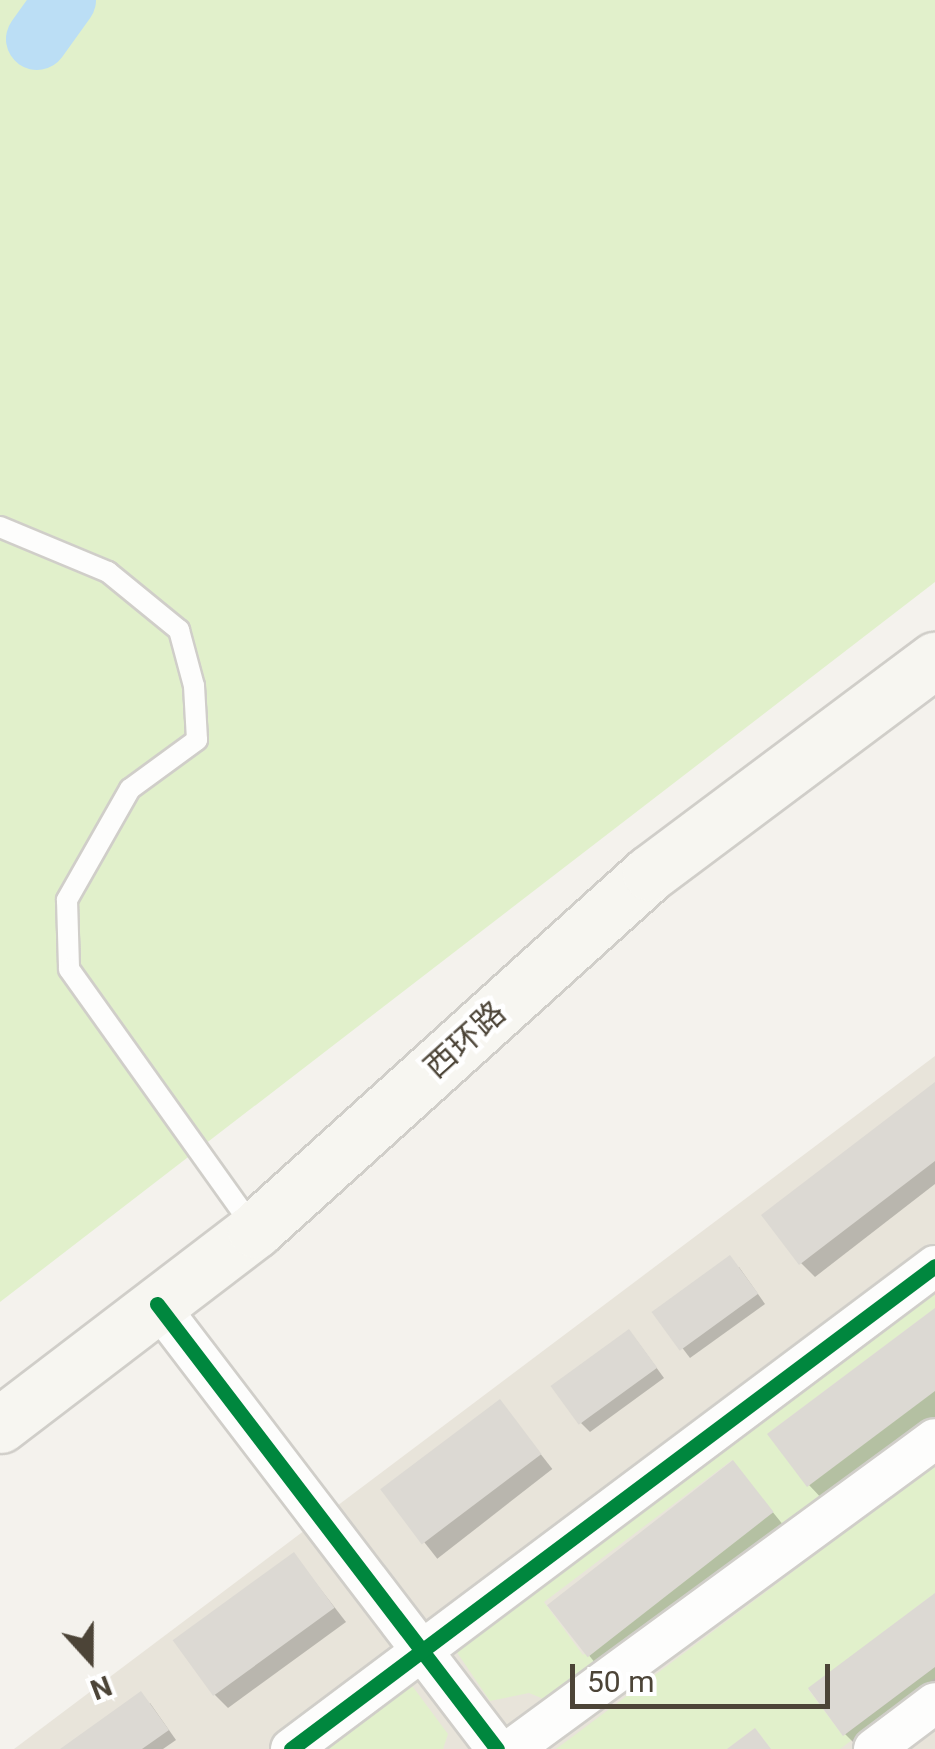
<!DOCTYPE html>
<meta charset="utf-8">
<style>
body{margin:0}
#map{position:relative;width:935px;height:1749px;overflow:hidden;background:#f4f2ed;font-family:Roboto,"Noto Sans SC",sans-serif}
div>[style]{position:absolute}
.residential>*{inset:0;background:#e8e4da}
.green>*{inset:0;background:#e1f0cb}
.shadow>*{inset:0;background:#0003;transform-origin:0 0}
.river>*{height:62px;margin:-31px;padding:0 31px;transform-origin:31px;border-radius:31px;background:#bbdef5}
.building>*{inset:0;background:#dcd9d3;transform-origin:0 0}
.roads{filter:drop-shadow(2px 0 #d0cec9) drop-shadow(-2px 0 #d0cec9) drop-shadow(0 2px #d0cec9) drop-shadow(0 -2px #d0cec9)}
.lane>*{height:20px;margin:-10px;padding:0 10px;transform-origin:10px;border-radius:10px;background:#fdfdfc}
.street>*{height:40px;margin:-20px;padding:0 20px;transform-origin:20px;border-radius:20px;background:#fdfdfc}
.secondary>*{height:55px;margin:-27.5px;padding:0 27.5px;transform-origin:27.5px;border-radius:27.5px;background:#f7f6f1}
.cycleway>*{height:15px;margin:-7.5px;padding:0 7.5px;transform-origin:7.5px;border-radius:7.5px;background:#00873e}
span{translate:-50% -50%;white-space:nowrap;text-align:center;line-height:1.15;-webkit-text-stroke:9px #fff;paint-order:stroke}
.street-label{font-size:32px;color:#4c4437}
.north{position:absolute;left:40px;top:1609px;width:100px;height:100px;-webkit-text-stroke:8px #fff;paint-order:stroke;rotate:159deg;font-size:28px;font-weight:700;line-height:40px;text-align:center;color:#4c4437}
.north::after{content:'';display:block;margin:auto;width:35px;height:45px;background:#4c4437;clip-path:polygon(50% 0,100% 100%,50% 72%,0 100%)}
.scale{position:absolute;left:570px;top:1664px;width:260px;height:45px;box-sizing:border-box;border:5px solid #4c4437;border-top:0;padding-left:12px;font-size:30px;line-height:35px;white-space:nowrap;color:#4c4437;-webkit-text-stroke:8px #fff;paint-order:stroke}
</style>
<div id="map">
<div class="residential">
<div style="clip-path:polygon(935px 1056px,935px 1749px,14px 1749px)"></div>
</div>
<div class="green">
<div style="clip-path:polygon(0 0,935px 0,935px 582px,0 1302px)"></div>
<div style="clip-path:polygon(evenodd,935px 1287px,935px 1308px,767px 1434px,935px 1391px,935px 1421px,556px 1704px,529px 1693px,490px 1701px,456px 1651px,935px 1287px,732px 1460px,772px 1513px,583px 1655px,544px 1602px,732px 1460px)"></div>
<div style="clip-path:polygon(935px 1465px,935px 1593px,808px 1689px,843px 1736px,935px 1667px,935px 1678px,840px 1749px,771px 1749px,755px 1728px,727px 1749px,556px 1749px)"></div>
<div style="clip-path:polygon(410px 1683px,448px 1734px,443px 1749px,325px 1749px)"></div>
</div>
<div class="shadow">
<div style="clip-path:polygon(935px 1085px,935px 1184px,815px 1277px,801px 1263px)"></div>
<div style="clip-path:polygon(739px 1267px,765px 1304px,690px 1358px,655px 1312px)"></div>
<div style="clip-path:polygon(935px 1311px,935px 1421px,826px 1503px,809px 1485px)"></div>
<div style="clip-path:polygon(637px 1341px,664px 1378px,590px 1432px,581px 1423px)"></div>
<div style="left:500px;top:1402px;width:85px;height:146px;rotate:52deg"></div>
<div style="left:733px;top:1463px;width:82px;height:233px;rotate:51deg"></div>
<div style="clip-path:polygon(294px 1555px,346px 1622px,228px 1708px,214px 1694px)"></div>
<div style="clip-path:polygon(935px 1596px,935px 1697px,860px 1749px,845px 1734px)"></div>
<div style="clip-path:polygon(150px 1703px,176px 1740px,163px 1749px,67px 1749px)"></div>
</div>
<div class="river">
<div style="left:37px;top:39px;width:48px;rotate:-54.3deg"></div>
</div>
<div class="building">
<div style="clip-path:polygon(935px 1082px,935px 1161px,799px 1265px,761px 1215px)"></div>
<div style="left:730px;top:1255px;width:48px;height:97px;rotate:54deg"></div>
<div style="clip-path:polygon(935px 1308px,935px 1391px,807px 1487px,767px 1434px)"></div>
<div style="left:629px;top:1329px;width:48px;height:97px;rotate:54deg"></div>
<div style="left:500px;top:1399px;width:69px;height:150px;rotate:53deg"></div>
<div style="left:733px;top:1460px;width:66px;height:236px;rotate:52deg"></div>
<div style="left:294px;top:1552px;width:69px;height:150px;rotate:54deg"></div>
<div style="clip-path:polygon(935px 1593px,935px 1667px,843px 1736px,808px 1688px)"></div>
<div style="clip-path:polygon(141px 1691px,169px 1730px,142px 1749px,60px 1749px)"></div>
<div style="clip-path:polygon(755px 1728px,771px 1749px,727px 1749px)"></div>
</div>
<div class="roads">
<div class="lane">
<div style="left:0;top:527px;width:117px;rotate:22.6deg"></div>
<div style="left:108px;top:572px;width:92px;rotate:39.2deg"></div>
<div style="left:179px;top:630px;width:58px;rotate:75deg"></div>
<div style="left:194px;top:686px;width:54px;rotate:86.8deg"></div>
<div style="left:197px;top:740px;width:83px;rotate:143.8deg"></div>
<div style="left:130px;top:789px;width:128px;rotate:119.6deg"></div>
<div style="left:67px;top:900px;width:69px;rotate:88.3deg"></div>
<div style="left:69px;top:969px;width:318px;rotate:54.5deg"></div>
</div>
<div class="street">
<div style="left:157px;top:1304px;width:560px;rotate:52.62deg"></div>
<div style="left:291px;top:1749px;width:805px;rotate:-36.87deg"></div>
<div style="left:512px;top:1749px;width:524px;rotate:-36.24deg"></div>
<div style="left:874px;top:1749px;width:76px;rotate:-37deg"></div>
</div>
<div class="secondary">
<div style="left:0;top:1425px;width:321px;rotate:-37.4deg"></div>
<div style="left:255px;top:1230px;width:532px;rotate:-42.11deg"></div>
<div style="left:650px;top:873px;width:356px;rotate:-36.8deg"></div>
</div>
</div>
<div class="cycleway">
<div style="left:157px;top:1304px;width:560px;rotate:52.62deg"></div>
<div style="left:291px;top:1749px;width:805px;rotate:-36.87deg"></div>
</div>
<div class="street-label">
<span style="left:465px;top:1040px;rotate:-42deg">西环路</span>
</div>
<div class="north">N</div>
<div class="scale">50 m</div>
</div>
